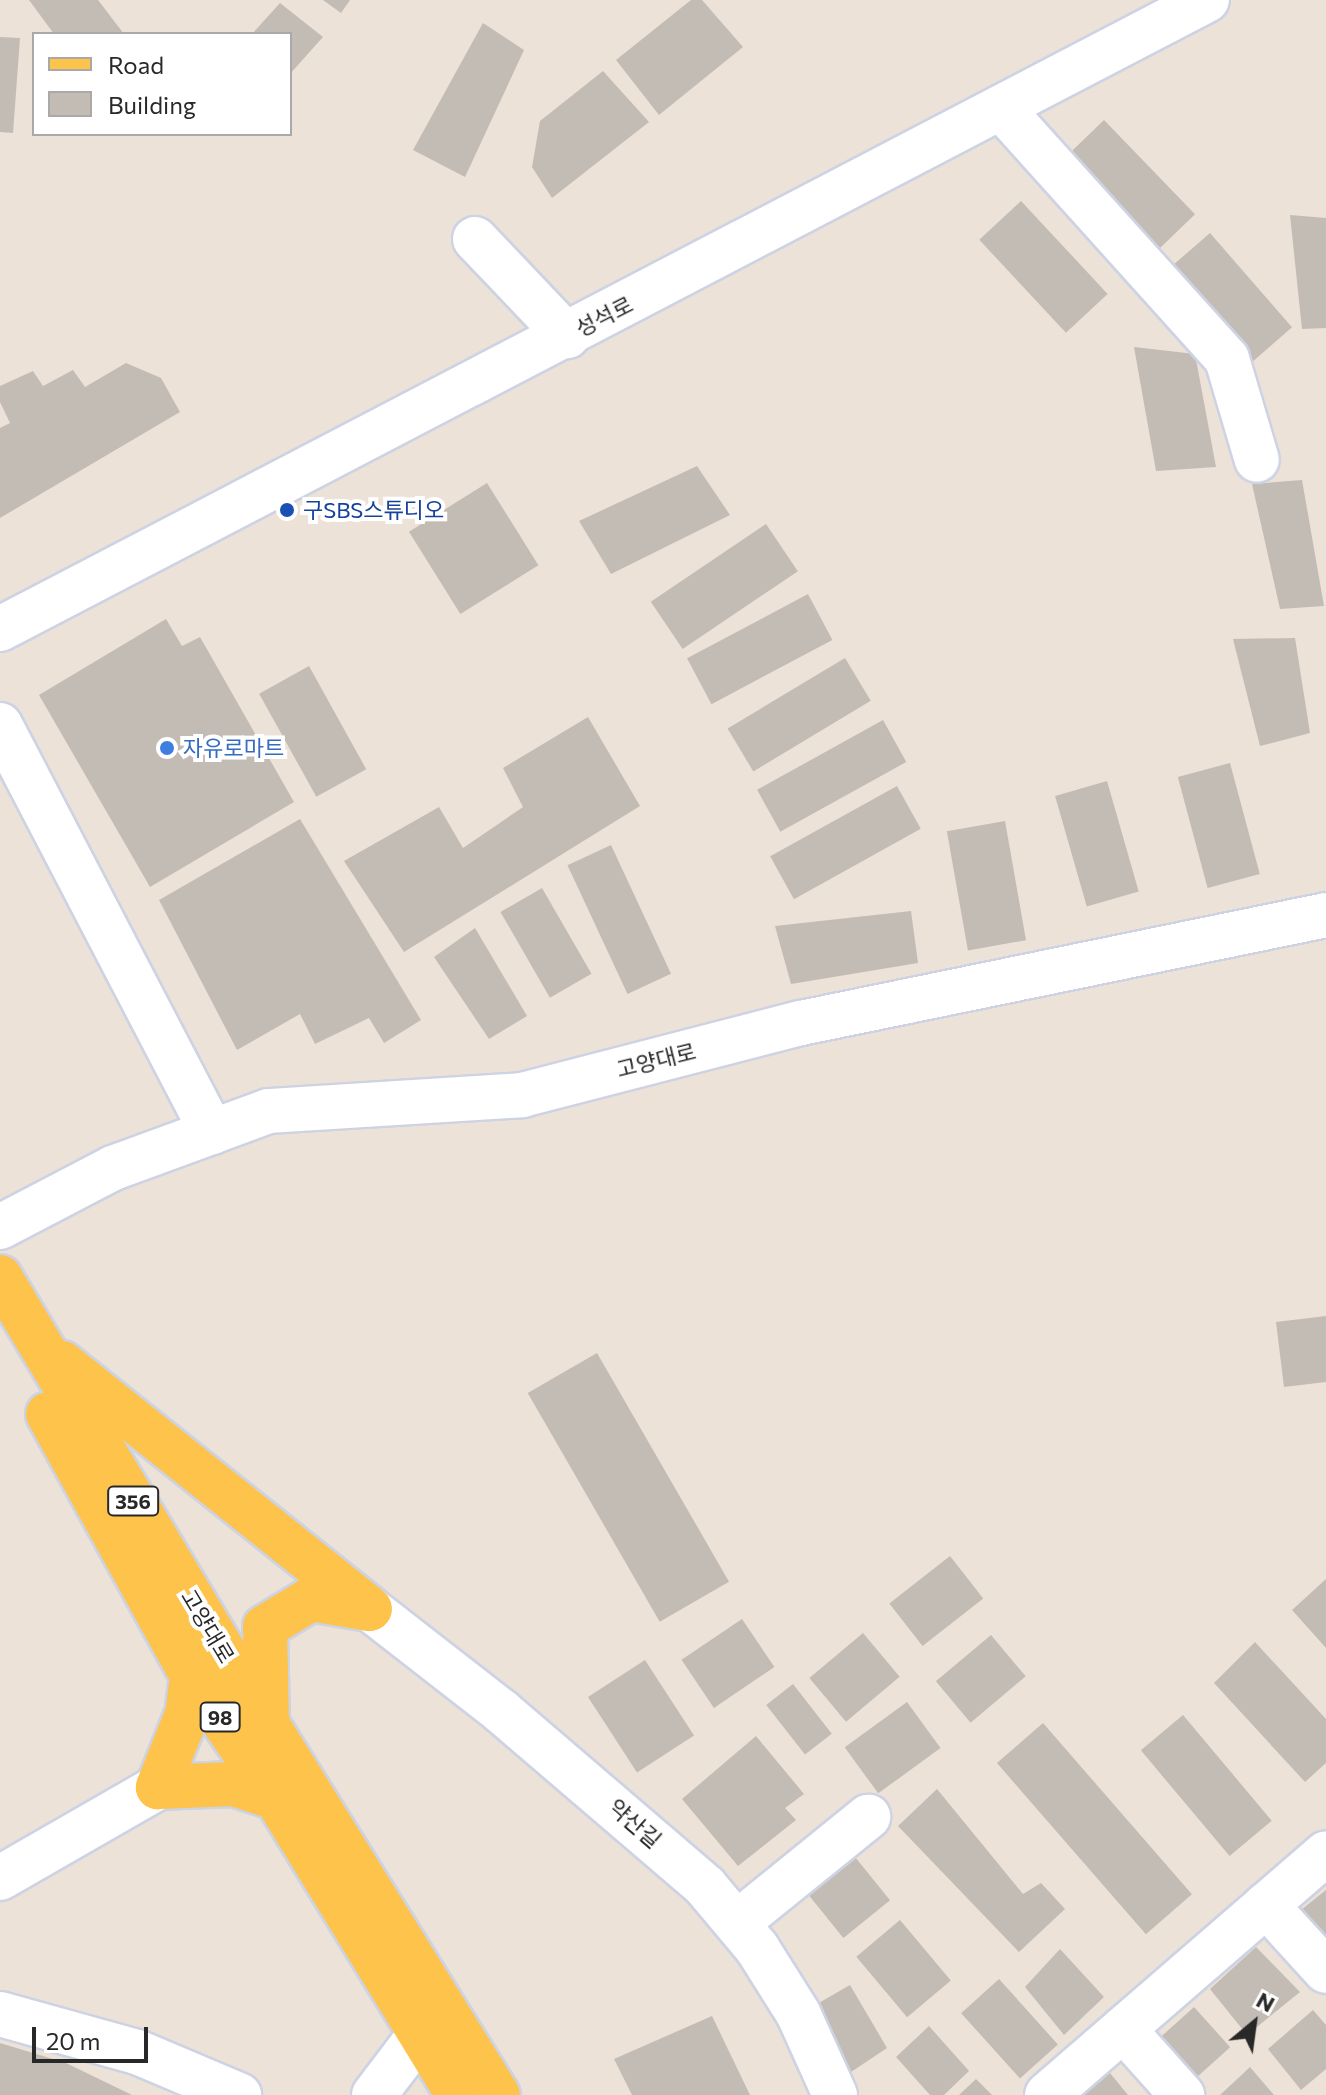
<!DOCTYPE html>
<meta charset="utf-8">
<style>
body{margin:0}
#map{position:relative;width:1326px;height:2095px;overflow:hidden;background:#ece2d8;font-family:Commissioner,"Noto Sans KR",sans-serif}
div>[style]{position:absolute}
.building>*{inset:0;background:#c3bcb5;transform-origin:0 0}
.roads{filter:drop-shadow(2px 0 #cdd3e3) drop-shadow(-2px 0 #cdd3e3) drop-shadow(0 2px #cdd3e3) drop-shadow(0 -2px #cdd3e3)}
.minor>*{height:44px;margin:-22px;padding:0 22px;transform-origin:22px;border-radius:22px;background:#fff}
.tertiary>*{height:44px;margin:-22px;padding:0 22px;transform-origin:22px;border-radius:22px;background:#fff}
.primary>*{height:44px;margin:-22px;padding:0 22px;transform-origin:22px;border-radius:22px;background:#fec34b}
.dots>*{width:22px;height:22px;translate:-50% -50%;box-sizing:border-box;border:4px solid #fff;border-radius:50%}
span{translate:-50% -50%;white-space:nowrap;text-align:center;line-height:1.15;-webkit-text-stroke:8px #fff;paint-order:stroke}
.shield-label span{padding:2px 6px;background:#fff;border:2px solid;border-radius:6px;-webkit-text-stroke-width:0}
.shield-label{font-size:20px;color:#282828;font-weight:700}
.street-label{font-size:22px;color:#282828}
.transit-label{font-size:22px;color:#164399}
.left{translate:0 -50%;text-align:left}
.shop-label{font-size:22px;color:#366cbe}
.legend{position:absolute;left:32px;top:32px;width:260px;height:104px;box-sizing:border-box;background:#fff;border:2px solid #a9a9a9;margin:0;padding:10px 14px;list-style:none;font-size:24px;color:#282828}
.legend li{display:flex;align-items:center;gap:16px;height:40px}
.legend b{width:40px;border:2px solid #a9a9a9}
.north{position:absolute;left:1214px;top:1983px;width:80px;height:80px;-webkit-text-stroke:6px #fff;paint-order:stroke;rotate:29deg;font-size:22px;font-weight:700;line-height:32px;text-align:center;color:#282828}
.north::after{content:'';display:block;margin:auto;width:28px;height:36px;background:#282828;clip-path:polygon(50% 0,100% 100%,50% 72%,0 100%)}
.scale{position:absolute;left:32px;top:2027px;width:116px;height:36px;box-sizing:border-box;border:4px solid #282828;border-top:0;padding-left:10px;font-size:24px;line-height:28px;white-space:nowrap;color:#282828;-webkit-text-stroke:6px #fff;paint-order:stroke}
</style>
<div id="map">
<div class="building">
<div style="clip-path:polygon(29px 0,98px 0,124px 34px,54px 34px)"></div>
<div style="clip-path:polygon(323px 0,350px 0,341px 13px)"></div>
<div style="clip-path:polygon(691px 0,702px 0,743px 47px,659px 115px,616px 60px)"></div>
<div style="clip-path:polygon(280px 3px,323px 37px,290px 74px,290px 34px,252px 34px)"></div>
<div style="clip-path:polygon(483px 23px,524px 50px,465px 177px,413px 150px)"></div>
<div style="clip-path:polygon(0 37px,20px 38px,13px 133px,0 132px)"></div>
<div style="clip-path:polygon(603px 71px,649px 122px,552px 198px,532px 167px,540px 121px)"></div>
<div style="left:1104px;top:120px;width:131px;height:49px;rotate:46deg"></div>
<div style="left:1021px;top:201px;width:127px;height:57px;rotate:47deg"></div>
<div style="clip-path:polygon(1290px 215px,1326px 218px,1326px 328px,1302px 329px)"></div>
<div style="left:1210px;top:233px;width:125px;height:52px;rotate:49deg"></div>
<div style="clip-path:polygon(1134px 347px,1195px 354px,1216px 467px,1156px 471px)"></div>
<div style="clip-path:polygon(126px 363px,161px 378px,180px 412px,0 518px,0 428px,10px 423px,0 402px,0 386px,33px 371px,43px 386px,73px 370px,85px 387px)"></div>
<div style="clip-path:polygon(697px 466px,730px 515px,611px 574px,579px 521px)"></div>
<div style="clip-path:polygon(1302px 480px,1324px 606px,1280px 609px,1252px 484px)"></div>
<div style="left:487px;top:483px;width:97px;height:92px;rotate:58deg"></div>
<div style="left:766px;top:524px;width:57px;height:139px;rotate:56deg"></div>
<div style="left:808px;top:594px;width:52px;height:137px;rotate:62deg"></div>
<div style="clip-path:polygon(166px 619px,182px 646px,200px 637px,294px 802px,150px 887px,39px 695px)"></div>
<div style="clip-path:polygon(1295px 638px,1310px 733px,1260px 746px,1233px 639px)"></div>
<div style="left:845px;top:658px;width:50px;height:137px;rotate:59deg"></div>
<div style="left:309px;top:666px;width:118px;height:57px;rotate:61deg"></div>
<div style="clip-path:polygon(588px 717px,640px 806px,404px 952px,344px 861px,439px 807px,463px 848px,523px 807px,503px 768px)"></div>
<div style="left:883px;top:720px;width:48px;height:144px;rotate:61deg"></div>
<div style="left:1230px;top:763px;width:115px;height:54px;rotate:75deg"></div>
<div style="left:1107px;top:781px;width:115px;height:54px;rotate:74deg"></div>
<div style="left:897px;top:786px;width:49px;height:145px;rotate:61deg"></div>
<div style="clip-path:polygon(300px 819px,421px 1020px,384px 1043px,369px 1018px,315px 1044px,300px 1014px,237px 1050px,159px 900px)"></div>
<div style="left:1005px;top:821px;width:121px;height:59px;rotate:80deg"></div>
<div style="left:611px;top:845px;width:142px;height:48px;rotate:65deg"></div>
<div style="left:542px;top:888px;width:99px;height:48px;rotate:60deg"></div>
<div style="clip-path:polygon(911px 911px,918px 963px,791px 984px,775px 926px)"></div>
<div style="clip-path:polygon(475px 928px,527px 1016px,489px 1039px,434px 957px)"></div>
<div style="clip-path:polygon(1326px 1316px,1326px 1382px,1284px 1387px,1276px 1322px)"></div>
<div style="left:597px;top:1353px;width:264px;height:80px;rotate:60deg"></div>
<div style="left:950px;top:1556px;width:54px;height:77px;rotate:52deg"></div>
<div style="clip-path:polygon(1326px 1579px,1326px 1648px,1292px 1610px)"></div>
<div style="left:742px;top:1619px;width:58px;height:73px;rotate:56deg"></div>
<div style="left:863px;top:1633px;width:57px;height:70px;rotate:50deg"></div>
<div style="left:991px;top:1635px;width:54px;height:72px;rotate:50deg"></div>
<div style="clip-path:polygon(1255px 1642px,1326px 1719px,1326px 1763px,1305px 1782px,1214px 1683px)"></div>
<div style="left:645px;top:1660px;width:90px;height:68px;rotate:57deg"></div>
<div style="left:793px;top:1684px;width:63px;height:34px;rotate:52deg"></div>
<div style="left:907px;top:1702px;width:57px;height:77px;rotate:54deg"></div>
<div style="left:1183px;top:1715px;width:138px;height:55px;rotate:50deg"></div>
<div style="left:1043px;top:1723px;width:227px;height:61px;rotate:49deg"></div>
<div style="clip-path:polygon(756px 1736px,804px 1794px,785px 1808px,796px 1820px,738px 1866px,682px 1799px)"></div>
<div style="clip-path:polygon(937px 1789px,1023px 1894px,1041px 1883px,1065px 1909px,1019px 1952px,898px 1826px)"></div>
<div style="left:851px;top:1852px;width:62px;height:60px;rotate:51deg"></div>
<div style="clip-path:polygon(1326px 1890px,1326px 1942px,1301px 1910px)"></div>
<div style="left:900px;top:1920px;width:79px;height:57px;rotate:50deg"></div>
<div style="clip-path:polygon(1256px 1947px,1300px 1992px,1247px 2035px,1210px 1989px)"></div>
<div style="clip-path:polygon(1060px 1949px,1104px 1997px,1064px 2035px,1025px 1987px)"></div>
<div style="left:999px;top:1979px;width:88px;height:51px;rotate:48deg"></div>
<div style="clip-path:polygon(850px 1985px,887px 2048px,848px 2074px,817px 2004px)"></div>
<div style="left:1194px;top:2007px;width:54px;height:49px;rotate:48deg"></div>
<div style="clip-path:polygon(1313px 2010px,1326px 2025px,1326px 2069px,1301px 2090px,1268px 2049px)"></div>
<div style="clip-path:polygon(712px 2016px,750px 2095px,632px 2095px,614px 2059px)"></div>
<div style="clip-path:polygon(929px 2026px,969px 2071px,944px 2095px,930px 2095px,896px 2057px)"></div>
<div style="clip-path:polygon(0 2043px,66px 2063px,132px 2095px,0 2095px)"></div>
<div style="clip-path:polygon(1250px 2067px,1274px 2095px,1220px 2095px)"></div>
<div style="clip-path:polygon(1110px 2073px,1128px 2095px,1084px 2095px)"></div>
<div style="clip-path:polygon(976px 2079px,992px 2095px,959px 2095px)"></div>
</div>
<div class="roads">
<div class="minor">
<div style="left:1002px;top:109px;width:336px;rotate:48deg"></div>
<div style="left:1227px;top:359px;width:105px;rotate:73.5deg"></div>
<div style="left:475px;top:239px;width:134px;rotate:46.5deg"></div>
<div style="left:0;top:725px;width:459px;rotate:62.5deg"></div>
<div style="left:0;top:1227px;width:127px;rotate:-27.6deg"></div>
<div style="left:113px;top:1168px;width:166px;rotate:-20.1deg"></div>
<div style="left:269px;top:1111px;width:254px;rotate:-3.6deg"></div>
<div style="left:522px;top:1095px;width:288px;rotate:-14.5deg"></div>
<div style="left:801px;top:1023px;width:536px;rotate:-11.62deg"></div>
<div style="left:370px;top:1609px;width:166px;rotate:37.9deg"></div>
<div style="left:501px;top:1711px;width:269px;rotate:40.6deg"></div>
<div style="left:705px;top:1886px;width:81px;rotate:50deg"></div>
<div style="left:757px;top:1948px;width:77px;rotate:57.8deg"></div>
<div style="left:798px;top:2013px;width:90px;rotate:65.7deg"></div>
<div style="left:0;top:1878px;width:182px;rotate:-29.9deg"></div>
<div style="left:1266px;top:1905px;width:89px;rotate:47.7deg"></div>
<div style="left:737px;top:1923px;width:169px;rotate:-39deg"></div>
<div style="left:0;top:2014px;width:142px;rotate:15.5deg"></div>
<div style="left:137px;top:2052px;width:111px;rotate:22.9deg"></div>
<div style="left:1123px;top:2029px;width:89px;rotate:48.2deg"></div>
<div style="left:374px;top:2095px;width:74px;rotate:-52.7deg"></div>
<div style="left:1047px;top:2095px;width:369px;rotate:-40.9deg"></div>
</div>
<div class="tertiary">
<div style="left:0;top:629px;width:1361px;rotate:-27.53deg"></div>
</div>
<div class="primary">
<div style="left:0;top:1277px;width:521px;rotate:59.15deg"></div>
<div style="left:267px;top:1724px;width:437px;rotate:58.1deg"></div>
<div style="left:62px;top:1363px;width:394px;rotate:38.6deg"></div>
<div style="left:48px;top:1414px;width:299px;rotate:61.2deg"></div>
<div style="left:192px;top:1676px;width:148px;rotate:55.5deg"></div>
<div style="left:276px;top:1798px;width:348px;rotate:58.5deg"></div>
<div style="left:192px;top:1676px;width:38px;rotate:97deg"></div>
<div style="left:187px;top:1714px;width:79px;rotate:111.7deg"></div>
<div style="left:158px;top:1787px;width:76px;rotate:-2.3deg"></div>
<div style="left:234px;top:1784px;width:44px;rotate:18.4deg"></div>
<div style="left:267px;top:1722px;width:95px;rotate:-91.2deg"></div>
<div style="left:265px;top:1627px;width:54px;rotate:-31.3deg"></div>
<div style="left:311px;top:1599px;width:59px;rotate:9.8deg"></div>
</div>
</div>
<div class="dots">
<div style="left:287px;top:510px;background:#1a4fb4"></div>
<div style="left:167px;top:748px;background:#3f7fe0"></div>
</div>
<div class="shield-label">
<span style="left:133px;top:1501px">356</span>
<span style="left:220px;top:1717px">98</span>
</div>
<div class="street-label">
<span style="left:604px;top:316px;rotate:-27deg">성석로</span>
<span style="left:656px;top:1060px;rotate:-14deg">고양대로</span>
<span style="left:208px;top:1626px;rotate:59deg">고양대로</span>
<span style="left:635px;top:1823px;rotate:41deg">약산길</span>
</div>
<div class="transit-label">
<span class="left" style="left:303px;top:510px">구SBS스튜디오</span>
</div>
<div class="shop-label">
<span class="left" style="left:183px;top:748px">자유로마트</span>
</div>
<ul class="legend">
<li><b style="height:10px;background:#fec34b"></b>Road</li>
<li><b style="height:22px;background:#c3bcb5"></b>Building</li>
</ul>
<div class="north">N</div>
<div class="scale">20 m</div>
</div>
